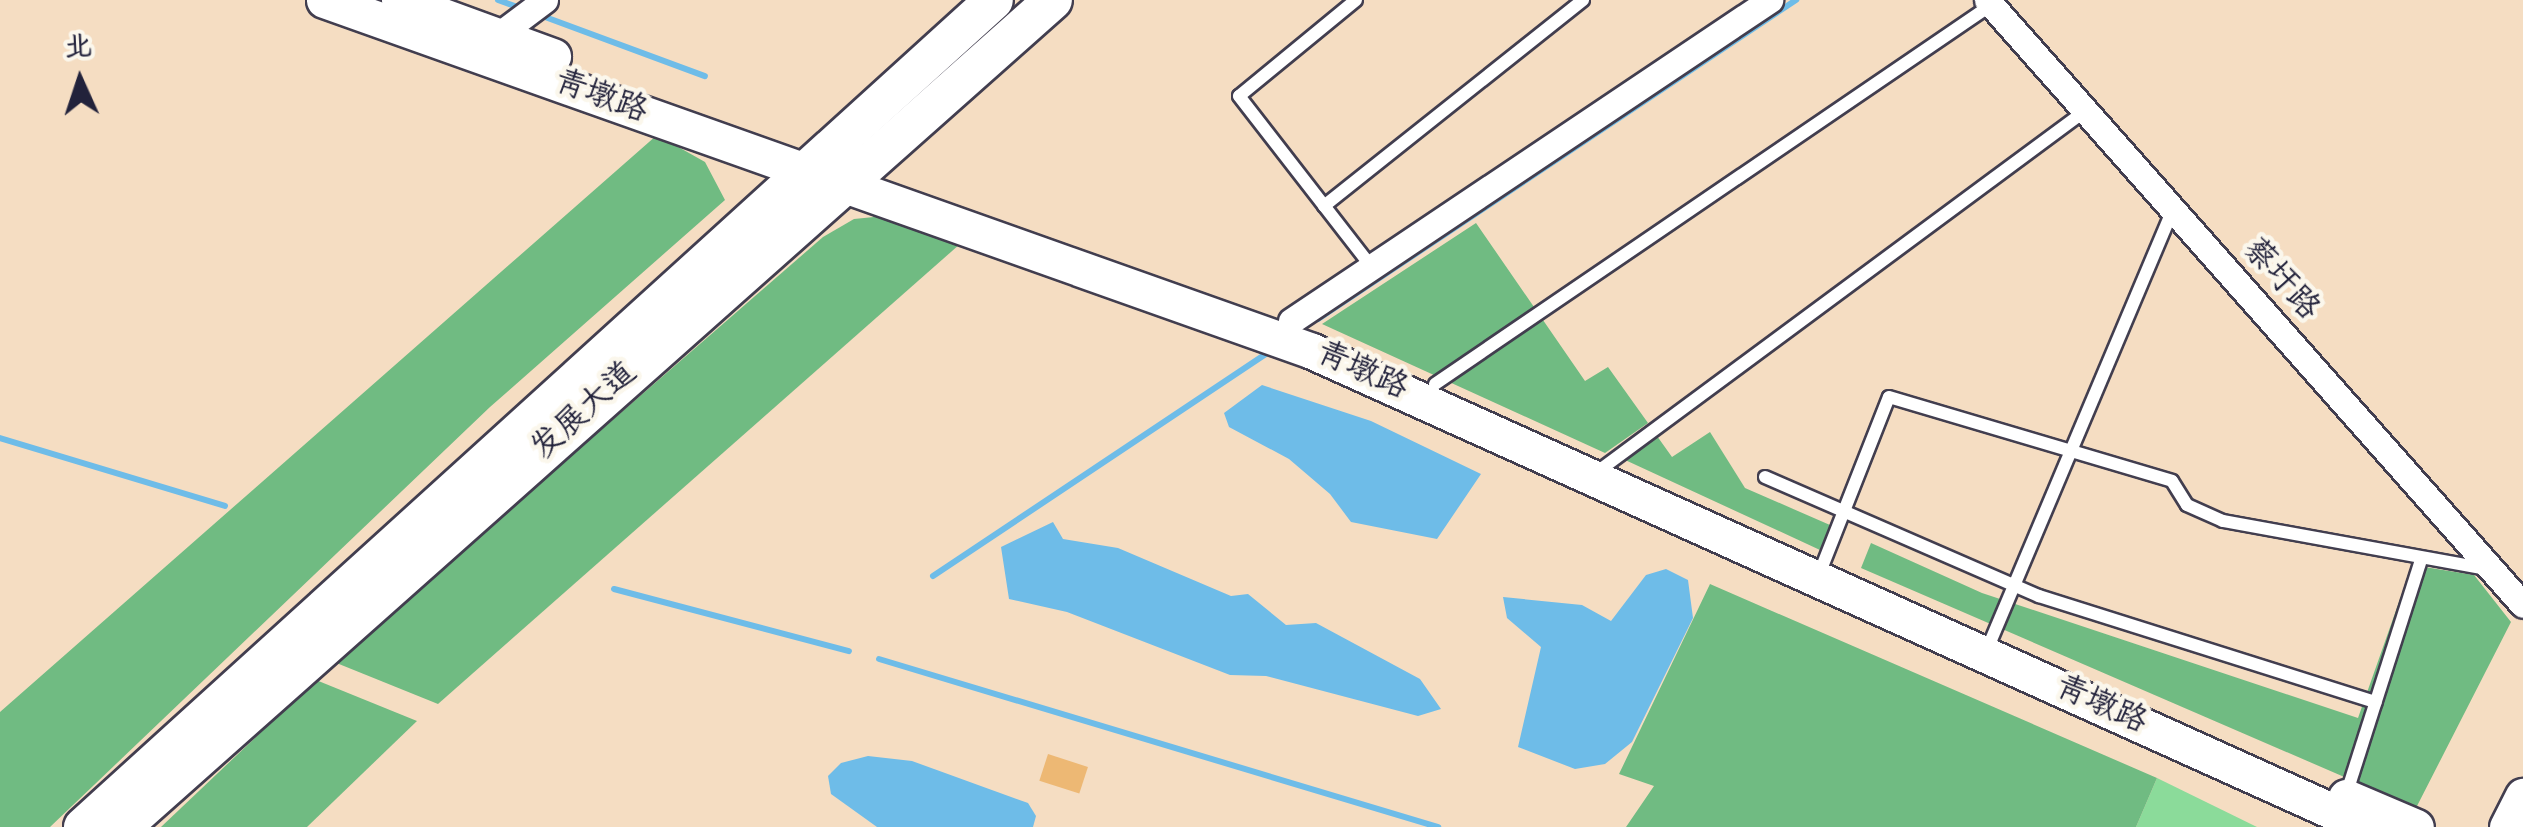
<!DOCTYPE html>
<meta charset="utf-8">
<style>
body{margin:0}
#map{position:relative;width:2523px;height:827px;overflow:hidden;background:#f5ddc2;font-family:"Gochi Hand","LXGW WenKai TC",sans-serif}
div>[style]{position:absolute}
.green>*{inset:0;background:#8bdb9a}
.forest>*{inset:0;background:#70bb82}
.water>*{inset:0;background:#6ebce8}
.stream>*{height:6px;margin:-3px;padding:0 3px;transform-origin:3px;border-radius:3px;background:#6ebce8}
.building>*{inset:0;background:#edb874;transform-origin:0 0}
.roads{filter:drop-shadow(2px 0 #423e4f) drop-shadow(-2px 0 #423e4f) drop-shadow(0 2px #423e4f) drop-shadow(0 -2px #423e4f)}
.service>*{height:12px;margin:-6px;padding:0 6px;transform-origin:6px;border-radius:6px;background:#fff}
.minor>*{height:25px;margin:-12.5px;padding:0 12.5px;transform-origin:12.5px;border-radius:12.5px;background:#fff}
.secondary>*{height:35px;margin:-17.5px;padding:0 17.5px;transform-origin:17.5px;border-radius:17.5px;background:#fff}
.primary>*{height:38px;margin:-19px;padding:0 19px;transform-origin:19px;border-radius:19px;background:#fff}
span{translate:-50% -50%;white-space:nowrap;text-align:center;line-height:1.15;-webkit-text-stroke:9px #fbf7ec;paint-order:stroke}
.street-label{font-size:32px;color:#22223b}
.north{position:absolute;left:30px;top:30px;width:100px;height:100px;-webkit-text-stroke:8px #fbf7ec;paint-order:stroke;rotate:357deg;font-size:28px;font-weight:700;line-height:40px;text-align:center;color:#22223b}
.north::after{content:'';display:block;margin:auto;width:35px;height:45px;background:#22223b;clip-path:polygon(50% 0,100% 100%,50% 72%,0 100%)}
</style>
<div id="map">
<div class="green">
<div style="clip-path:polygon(2157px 778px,2257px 827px,2136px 827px)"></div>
</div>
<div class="forest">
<div style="clip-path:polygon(657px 135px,705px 162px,725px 200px,490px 407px,50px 827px,0 827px,0 712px)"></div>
<div style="clip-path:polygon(884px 216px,960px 244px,438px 704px,334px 662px,823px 237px,854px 219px)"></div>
<div style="clip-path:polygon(1476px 223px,1585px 381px,1608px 367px,1648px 423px,1605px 453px,1322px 324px)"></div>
<div style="clip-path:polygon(1710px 432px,1745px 488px,1830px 525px,1820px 550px,1623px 459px,1657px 436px,1672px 457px)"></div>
<div style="clip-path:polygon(1871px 543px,1982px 593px,2358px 718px,2412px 565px,2474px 575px,2511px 622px,2416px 808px,1861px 568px)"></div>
<div style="clip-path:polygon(1710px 584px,2157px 778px,2136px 827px,1626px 827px,1654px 786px,1619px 774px)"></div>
<div style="clip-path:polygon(316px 680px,417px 721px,307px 827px,161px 827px)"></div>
</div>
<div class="water">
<div style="clip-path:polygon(1262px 385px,1371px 421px,1481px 474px,1437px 539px,1351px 522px,1330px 494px,1289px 459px,1229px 427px,1224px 413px)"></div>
<div style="clip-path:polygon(1053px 522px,1063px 539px,1118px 548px,1231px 596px,1248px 594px,1286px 625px,1316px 623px,1420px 679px,1441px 709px,1418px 716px,1266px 676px,1230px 675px,1067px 612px,1009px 599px,1001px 547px)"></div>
<div style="clip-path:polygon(1666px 569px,1688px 580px,1693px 618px,1632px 742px,1605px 764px,1575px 769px,1518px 747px,1541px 647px,1507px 618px,1503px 597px,1582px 605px,1611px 621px,1646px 575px)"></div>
<div style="clip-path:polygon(868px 756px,912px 761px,1028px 803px,1036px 816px,1033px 827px,877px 827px,831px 794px,828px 776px,841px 763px)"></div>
</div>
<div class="stream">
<div style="left:498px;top:0;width:23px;rotate:20deg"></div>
<div style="left:537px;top:14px;width:179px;rotate:20.3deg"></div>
<div style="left:1318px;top:319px;width:575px;rotate:-33.72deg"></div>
<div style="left:0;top:438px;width:235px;rotate:16.8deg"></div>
<div style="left:933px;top:576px;width:409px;rotate:-33.7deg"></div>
<div style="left:614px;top:589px;width:243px;rotate:14.8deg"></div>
<div style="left:879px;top:659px;width:584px;rotate:16.73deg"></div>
</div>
<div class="building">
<div style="left:1048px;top:754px;width:42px;height:28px;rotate:18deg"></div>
</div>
<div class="roads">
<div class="service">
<div style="left:1356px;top:0;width:151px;rotate:140.6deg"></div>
<div style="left:1239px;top:96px;width:215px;rotate:52.2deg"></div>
<div style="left:1324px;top:206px;width:331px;rotate:-38.5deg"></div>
<div style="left:1435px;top:384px;width:673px;rotate:-34.28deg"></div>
<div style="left:1593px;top:475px;width:612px;rotate:-36.5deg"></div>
<div style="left:1765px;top:477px;width:299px;rotate:23.5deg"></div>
<div style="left:2039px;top:596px;width:353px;rotate:17.5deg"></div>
<div style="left:1818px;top:577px;width:193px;rotate:-68.5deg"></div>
<div style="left:1889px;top:397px;width:295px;rotate:16.5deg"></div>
<div style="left:2172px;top:481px;width:28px;rotate:58deg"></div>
<div style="left:2187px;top:505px;width:39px;rotate:24deg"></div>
<div style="left:2223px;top:521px;width:268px;rotate:10.3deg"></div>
<div style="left:1986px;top:652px;width:480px;rotate:-67.1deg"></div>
<div style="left:2346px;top:795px;width:247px;rotate:-72.3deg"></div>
</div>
<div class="minor">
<div style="left:1987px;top:0;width:808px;rotate:48.46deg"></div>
<div style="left:497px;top:36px;width:60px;rotate:-36.9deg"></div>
<div style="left:1291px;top:321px;width:577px;rotate:-33.83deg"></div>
</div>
<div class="secondary">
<div style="left:324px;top:0;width:1048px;rotate:19.56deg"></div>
<div style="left:1312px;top:351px;width:1157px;rotate:24.28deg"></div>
<div style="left:399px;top:0;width:164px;rotate:20deg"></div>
<div style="left:2346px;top:797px;width:76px;rotate:23.2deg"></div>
<div style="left:2507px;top:827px;width:35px;rotate:-63deg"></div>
</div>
<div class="primary">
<div style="left:83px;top:827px;width:1230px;rotate:-42.23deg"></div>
<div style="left:122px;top:827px;width:1245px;rotate:-41.61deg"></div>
</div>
</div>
<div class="street-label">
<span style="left:600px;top:99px;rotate:20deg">青墩路</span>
<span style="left:2279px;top:281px;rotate:48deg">蔡圩路</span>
<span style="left:1361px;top:373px;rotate:24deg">青墩路</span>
<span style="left:586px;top:413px;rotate:-42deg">发展大道</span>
<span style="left:2100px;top:707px;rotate:24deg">青墩路</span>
</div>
<div class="north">北</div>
</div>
